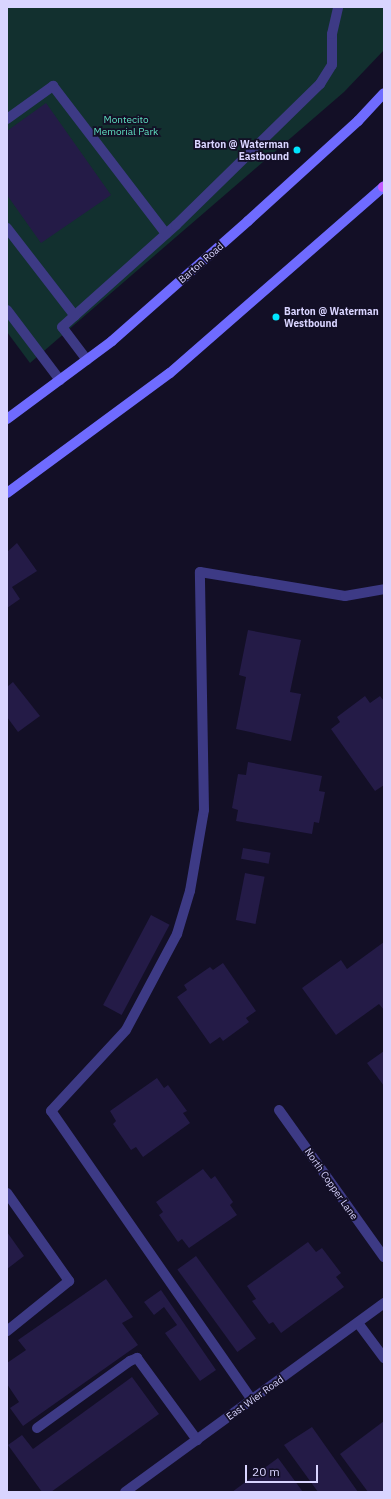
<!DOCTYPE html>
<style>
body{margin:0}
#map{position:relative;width:391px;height:1499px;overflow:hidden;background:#130f26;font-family:"IBM Plex Sans",sans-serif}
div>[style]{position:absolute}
.green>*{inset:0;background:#12302f}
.building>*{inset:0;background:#241b47;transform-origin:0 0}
.lane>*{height:10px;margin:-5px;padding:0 5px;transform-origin:5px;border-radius:5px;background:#3d3a85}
.street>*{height:10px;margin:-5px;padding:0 5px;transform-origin:5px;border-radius:5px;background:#3d3a85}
.secondary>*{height:10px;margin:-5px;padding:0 5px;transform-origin:5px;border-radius:5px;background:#6f6bff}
.primary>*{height:10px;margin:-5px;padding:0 5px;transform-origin:5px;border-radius:5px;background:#c25bff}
.dots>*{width:11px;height:11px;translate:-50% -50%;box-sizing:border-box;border:2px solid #130f26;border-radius:50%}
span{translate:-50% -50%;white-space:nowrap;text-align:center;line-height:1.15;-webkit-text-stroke:3.5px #130f26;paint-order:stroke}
.park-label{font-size:10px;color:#5fe0c0}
.poi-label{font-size:10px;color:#d9d4ff;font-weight:700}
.right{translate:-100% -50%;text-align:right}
.left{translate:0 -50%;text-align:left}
.street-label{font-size:10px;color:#d9d4ff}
.frame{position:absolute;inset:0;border:8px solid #d9d4ff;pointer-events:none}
.scale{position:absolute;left:245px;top:1465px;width:73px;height:18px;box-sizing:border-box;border:2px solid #d9d4ff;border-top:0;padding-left:5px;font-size:12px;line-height:14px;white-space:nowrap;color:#d9d4ff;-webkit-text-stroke:3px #130f26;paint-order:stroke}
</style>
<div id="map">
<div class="green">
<div style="clip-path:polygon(7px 7px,384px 7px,384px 50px,344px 92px,30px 363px,7px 332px)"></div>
</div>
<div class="building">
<div style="clip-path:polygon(46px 103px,111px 195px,41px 243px,7px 195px,7px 131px)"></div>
<div style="clip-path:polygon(17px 543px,37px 571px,12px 587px,20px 599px,7px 608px,7px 552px)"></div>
<div style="clip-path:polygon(248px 630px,301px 640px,290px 692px,301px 694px,291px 741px,236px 729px,246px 677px,239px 675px)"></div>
<div style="clip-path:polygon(13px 682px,40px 716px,18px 732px,7px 717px,7px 687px)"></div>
<div style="clip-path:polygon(365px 696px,370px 703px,380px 696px,384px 701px,384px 785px,375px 791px,331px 729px,340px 722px,337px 717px)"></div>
<div style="clip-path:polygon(248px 762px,322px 776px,319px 791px,325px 792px,319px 823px,314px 822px,312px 834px,236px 821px,238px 810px,232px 808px,238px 774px,246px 775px)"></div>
<div style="left:243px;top:848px;width:28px;height:11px;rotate:10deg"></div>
<div style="left:245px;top:873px;width:20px;height:48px;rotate:11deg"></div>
<div style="left:151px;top:915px;width:21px;height:102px;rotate:28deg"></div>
<div style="clip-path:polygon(384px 942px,384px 1010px,379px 1004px,336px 1035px,302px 988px,341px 960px,347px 969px)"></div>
<div style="clip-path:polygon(223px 963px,256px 1011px,246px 1018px,249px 1022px,223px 1041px,220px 1037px,210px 1044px,177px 997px,187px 990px,184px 985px,210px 967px,213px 970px)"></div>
<div style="clip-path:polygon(384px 1051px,384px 1086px,367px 1063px)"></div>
<div style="clip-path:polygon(157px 1078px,164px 1088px,168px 1085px,187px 1111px,183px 1113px,190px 1123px,143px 1157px,136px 1147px,131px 1150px,113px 1124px,116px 1121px,110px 1111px)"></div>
<div style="clip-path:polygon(203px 1169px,211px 1179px,215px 1176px,233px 1202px,230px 1205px,237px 1215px,189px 1248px,182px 1239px,178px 1242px,159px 1215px,163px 1212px,156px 1202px)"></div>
<div style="clip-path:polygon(7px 1232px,24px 1256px,7px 1269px)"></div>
<div style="clip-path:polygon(308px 1242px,316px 1252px,322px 1248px,341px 1273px,336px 1277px,344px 1287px,281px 1333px,273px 1322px,269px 1324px,252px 1301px,256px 1299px,247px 1286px)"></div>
<div style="left:196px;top:1256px;width:102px;height:23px;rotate:54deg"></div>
<div style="clip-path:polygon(106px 1279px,133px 1317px,122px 1323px,138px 1345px,23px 1426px,10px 1408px,19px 1402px,7px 1384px,7px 1363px,26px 1350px,18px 1340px)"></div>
<div style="clip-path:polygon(161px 1290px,216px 1370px,200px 1381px,165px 1333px,177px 1325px,164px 1307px,154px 1315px,144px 1302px)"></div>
<div style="clip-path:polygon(132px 1377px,159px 1414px,51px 1492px,42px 1492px,8px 1445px,22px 1435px,33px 1449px)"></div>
<div style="clip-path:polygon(384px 1421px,384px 1492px,368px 1492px,340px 1454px)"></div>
<div style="clip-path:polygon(312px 1427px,358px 1492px,318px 1492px,284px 1445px)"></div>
<div style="clip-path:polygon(278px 1458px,303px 1492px,232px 1492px)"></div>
</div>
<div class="lane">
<div style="left:7px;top:119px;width:57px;rotate:-35.7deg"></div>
<div style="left:53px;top:86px;width:186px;rotate:52.6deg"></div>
<div style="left:7px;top:228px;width:111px;rotate:52.3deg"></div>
<div style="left:7px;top:310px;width:88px;rotate:52.9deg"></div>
<div style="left:7px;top:1193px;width:108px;rotate:54.8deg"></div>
<div style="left:69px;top:1281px;width:80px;rotate:141.1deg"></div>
<div style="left:358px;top:1323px;width:44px;rotate:53.4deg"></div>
<div style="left:252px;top:1400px;width:352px;rotate:-124.8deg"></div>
<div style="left:51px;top:1111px;width:110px;rotate:-47.2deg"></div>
<div style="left:126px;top:1030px;width:109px;rotate:-62deg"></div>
<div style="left:177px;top:934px;width:45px;rotate:-73.2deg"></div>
<div style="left:190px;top:891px;width:82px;rotate:-80.2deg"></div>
<div style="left:204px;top:810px;width:238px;rotate:-91deg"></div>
<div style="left:200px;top:572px;width:147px;rotate:9.4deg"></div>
<div style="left:345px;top:596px;width:40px;rotate:-10deg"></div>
<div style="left:37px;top:1428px;width:115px;rotate:-35.8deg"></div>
<div style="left:130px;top:1361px;width:8px;rotate:-23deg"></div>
<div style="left:137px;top:1358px;width:102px;rotate:53.8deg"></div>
</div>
<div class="street">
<div style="left:87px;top:360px;width:41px;rotate:-127.1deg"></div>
<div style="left:62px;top:327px;width:153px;rotate:-41.8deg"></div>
<div style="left:176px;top:225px;width:202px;rotate:-44.4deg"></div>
<div style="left:320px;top:84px;width:22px;rotate:-58deg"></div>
<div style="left:332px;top:65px;width:31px;rotate:-90deg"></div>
<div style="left:332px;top:34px;width:28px;rotate:-77deg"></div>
<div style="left:279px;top:1110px;width:181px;rotate:54.5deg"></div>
<div style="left:125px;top:1492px;width:321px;rotate:-36.1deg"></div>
</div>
<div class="secondary">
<div style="left:7px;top:419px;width:131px;rotate:-36.6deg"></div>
<div style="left:112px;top:341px;width:181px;rotate:-41.4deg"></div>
<div style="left:248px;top:221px;width:149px;rotate:-42.3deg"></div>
<div style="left:358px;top:121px;width:38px;rotate:-47deg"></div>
<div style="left:7px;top:493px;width:202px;rotate:-36.4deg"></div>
<div style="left:170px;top:373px;width:284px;rotate:-41.1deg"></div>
</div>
<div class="primary">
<div style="left:383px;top:187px;width:1px"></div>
</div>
<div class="dots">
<div style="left:297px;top:150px;background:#00e5ff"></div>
<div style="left:276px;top:317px;background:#00e5ff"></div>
</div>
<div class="park-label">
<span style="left:126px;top:125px">Montecito<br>Memorial Park</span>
</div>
<div class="poi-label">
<span class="right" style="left:289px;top:150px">Barton @ Waterman<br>Eastbound</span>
<span class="left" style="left:284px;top:317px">Barton @ Waterman<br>Westbound</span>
</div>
<div class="street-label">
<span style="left:201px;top:263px;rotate:-41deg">Barton Road</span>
<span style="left:331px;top:1184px;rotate:55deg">North Copper Lane</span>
<span style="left:255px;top:1398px;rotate:-36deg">East Wier Road</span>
</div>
<div class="frame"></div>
<div class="scale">20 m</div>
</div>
